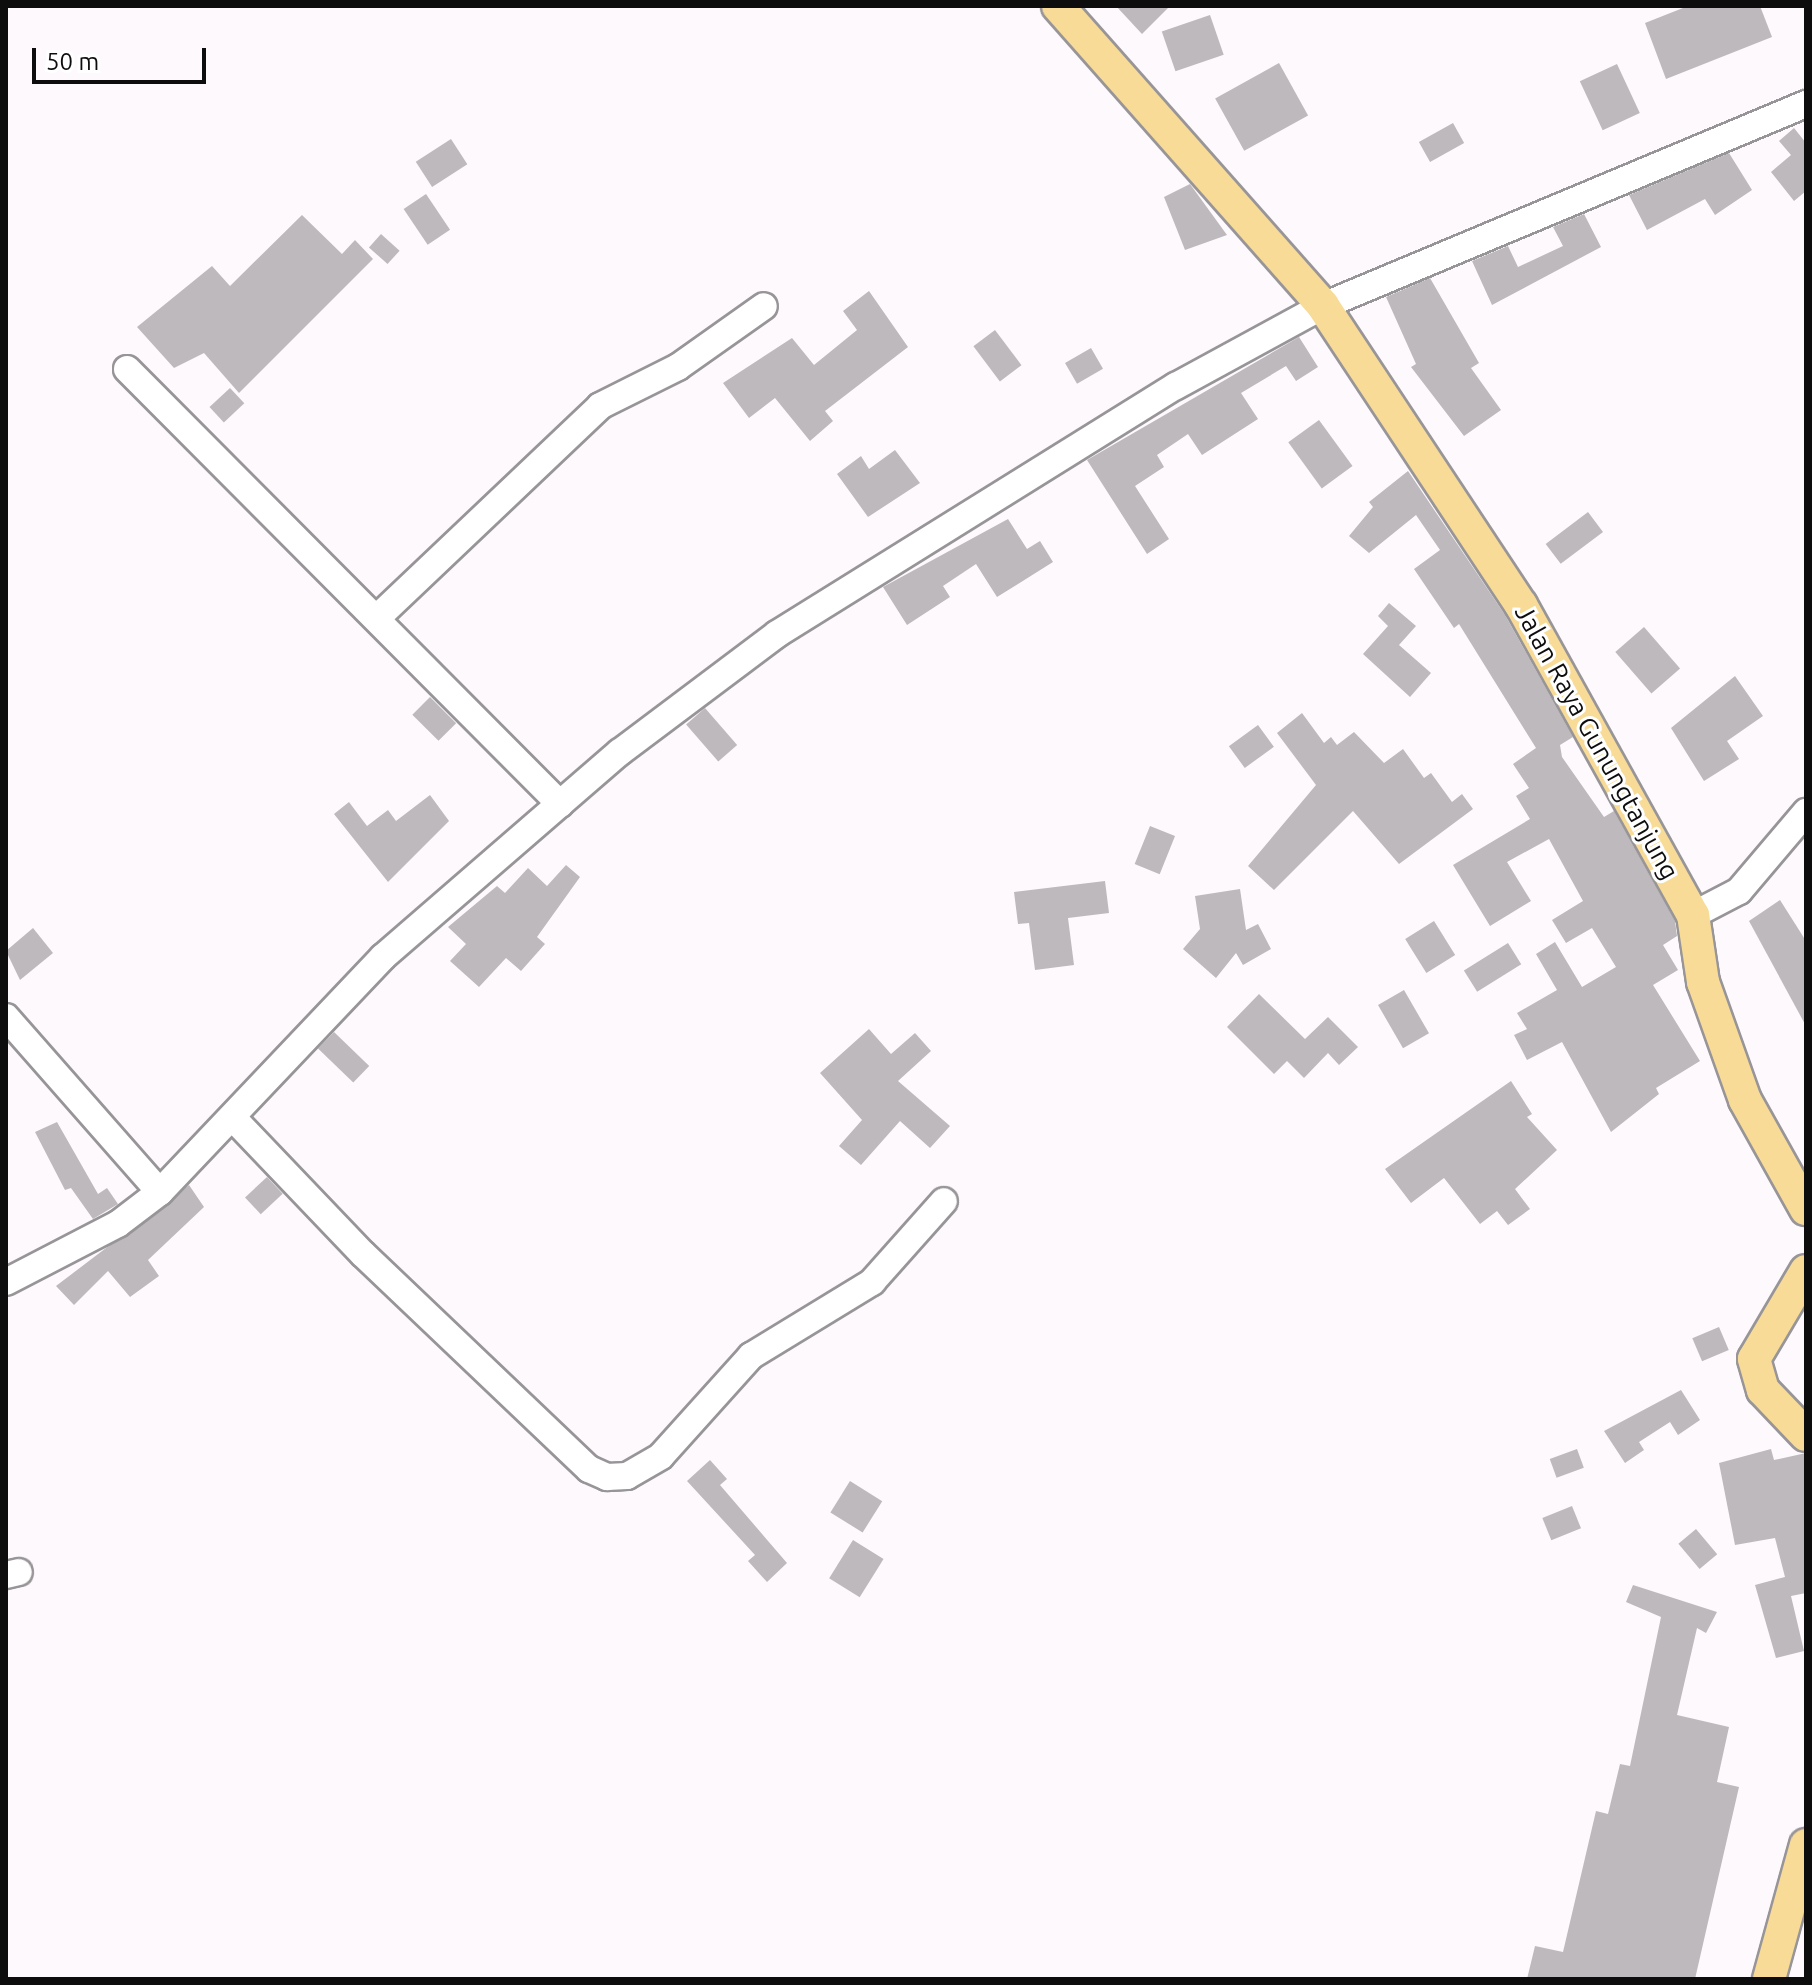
<!DOCTYPE html>
<style>
body{margin:0}
#map{position:relative;width:1812px;height:1985px;overflow:hidden;background:#fdf9fd;font-family:Ubuntu,sans-serif}
div>[style]{position:absolute}
.building>*{inset:0;background:#bdb9bc;transform-origin:0 0}
.roads{filter:drop-shadow(2px 0 #989598) drop-shadow(-2px 0 #989598) drop-shadow(0 2px #989598) drop-shadow(0 -2px #989598)}
.minor>*{height:26px;margin:-13px;padding:0 13px;transform-origin:13px;border-radius:13px;background:#fff}
.major>*{height:32px;margin:-16px;padding:0 16px;transform-origin:16px;border-radius:16px;background:#f7db97}
span{translate:-50% -50%;white-space:nowrap;text-align:center;line-height:1.15;-webkit-text-stroke:6px #fff;paint-order:stroke}
.street-label{font-size:26px;color:#0e0d0e}
.frame{position:absolute;inset:0;border:8px solid #0e0d0e;pointer-events:none}
.scale{position:absolute;left:32px;top:48px;width:174px;height:36px;box-sizing:border-box;border:4px solid #0e0d0e;border-top:0;padding-left:10px;font-size:24px;line-height:28px;white-space:nowrap;color:#0e0d0e;-webkit-text-stroke:6px #fff;paint-order:stroke}
</style>
<div id="map">
<div class="building">
<div style="clip-path:polygon(1116px 6px,1170px 6px,1142px 34px)"></div>
<div style="clip-path:polygon(1688px 6px,1760px 6px,1772px 37px,1666px 79px,1645px 23px)"></div>
<div style="left:1210px;top:15px;width:42px;height:51px;rotate:71deg"></div>
<div style="left:1279px;top:63px;width:60px;height:73px;rotate:61deg"></div>
<div style="left:1617px;top:64px;width:54px;height:41px;rotate:65deg"></div>
<div style="left:1453px;top:123px;width:23px;height:39px;rotate:61deg"></div>
<div style="clip-path:polygon(1794px 128px,1806px 143px,1806px 191px,1794px 201px,1771px 172px,1791px 155px,1779px 141px)"></div>
<div style="left:451px;top:139px;width:30px;height:42px;rotate:57deg"></div>
<div style="clip-path:polygon(1729px 153px,1752px 190px,1715px 215px,1705px 199px,1647px 230px,1629px 195px)"></div>
<div style="clip-path:polygon(1190px 184px,1227px 235px,1185px 250px,1164px 197px)"></div>
<div style="left:426px;top:194px;width:43px;height:27px;rotate:56deg"></div>
<div style="clip-path:polygon(1584px 214px,1601px 247px,1492px 305px,1472px 261px,1508px 246px,1518px 267px,1563px 246px,1553px 227px)"></div>
<div style="clip-path:polygon(302px 215px,342px 254px,355px 240px,373px 259px,239px 393px,204px 353px,174px 368px,137px 327px,212px 266px,230px 286px)"></div>
<div style="left:381px;top:234px;width:25px;height:18px;rotate:42deg"></div>
<div style="clip-path:polygon(1430px 278px,1479px 363px,1471px 368px,1501px 410px,1464px 436px,1411px 367px,1416px 364px,1386px 297px)"></div>
<div style="clip-path:polygon(869px 291px,908px 347px,825px 411px,833px 421px,810px 441px,775px 398px,749px 418px,723px 383px,792px 338px,814px 365px,857px 330px,843px 311px)"></div>
<div style="left:995px;top:330px;width:44px;height:27px;rotate:53deg"></div>
<div style="clip-path:polygon(1299px 337px,1318px 367px,1296px 381px,1286px 366px,1241px 393px,1258px 419px,1202px 455px,1188px 434px,1157px 455px,1164px 467px,1135px 486px,1169px 539px,1147px 554px,1087px 460px)"></div>
<div style="left:1091px;top:348px;width:24px;height:30px;rotate:60deg"></div>
<div style="left:230px;top:388px;width:21px;height:28px;rotate:47deg"></div>
<div style="left:1319px;top:420px;width:57px;height:38px;rotate:54deg"></div>
<div style="clip-path:polygon(895px 450px,920px 483px,868px 517px,837px 474px,861px 456px,869px 469px)"></div>
<div style="clip-path:polygon(1408px 471px,1505px 615px,1573px 737px,1560px 745px,1562px 757px,1604px 817px,1614px 811px,1675px 921px,1677px 936px,1663px 945px,1678px 970px,1653px 985px,1700px 1061px,1656px 1088px,1659px 1094px,1611px 1132px,1562px 1042px,1527px 1060px,1514px 1035px,1527px 1029px,1517px 1013px,1557px 990px,1536px 954px,1555px 942px,1582px 987px,1616px 967px,1592px 928px,1566px 943px,1552px 920px,1583px 901px,1549px 839px,1507px 862px,1531px 901px,1490px 926px,1453px 865px,1530px 819px,1516px 796px,1529px 788px,1513px 764px,1536px 748px,1459px 624px,1454px 628px,1414px 569px,1440px 550px,1416px 515px,1369px 553px,1349px 536px,1373px 507px,1369px 502px)"></div>
<div style="left:1588px;top:512px;width:25px;height:53px;rotate:53deg"></div>
<div style="clip-path:polygon(1008px 519px,1027px 549px,1040px 541px,1053px 562px,997px 597px,976px 564px,943px 586px,950px 597px,907px 625px,883px 587px)"></div>
<div style="clip-path:polygon(1389px 603px,1416px 626px,1399px 645px,1431px 673px,1410px 697px,1363px 654px,1388px 626px,1378px 616px)"></div>
<div style="left:1644px;top:627px;width:55px;height:38px;rotate:49deg"></div>
<div style="clip-path:polygon(1735px 676px,1763px 716px,1727px 741px,1739px 759px,1704px 781px,1671px 728px)"></div>
<div style="left:430px;top:697px;width:37px;height:25px;rotate:45deg"></div>
<div style="left:705px;top:708px;width:49px;height:25px;rotate:49deg"></div>
<div style="clip-path:polygon(1302px 713px,1324px 743px,1331px 737px,1337px 745px,1354px 732px,1384px 763px,1403px 749px,1424px 778px,1431px 773px,1452px 802px,1462px 794px,1473px 809px,1399px 864px,1353px 811px,1274px 890px,1248px 866px,1316px 785px,1277px 733px)"></div>
<div style="left:1258px;top:725px;width:27px;height:36px;rotate:54deg"></div>
<div style="clip-path:polygon(430px 795px,449px 821px,388px 882px,334px 814px,349px 802px,367px 826px,388px 810px,396px 821px)"></div>
<div style="left:1150px;top:826px;width:27px;height:41px;rotate:22deg"></div>
<div style="clip-path:polygon(566px 865px,580px 877px,537px 937px,545px 944px,521px 971px,506px 958px,479px 987px,450px 961px,466px 944px,448px 927px,497px 886px,505px 893px,528px 868px,547px 886px)"></div>
<div style="clip-path:polygon(1105px 881px,1109px 913px,1068px 918px,1074px 965px,1035px 970px,1029px 923px,1018px 924px,1014px 892px)"></div>
<div style="clip-path:polygon(1240px 889px,1246px 930px,1258px 924px,1271px 949px,1243px 965px,1236px 953px,1216px 978px,1183px 949px,1200px 929px,1195px 896px)"></div>
<div style="clip-path:polygon(1780px 900px,1806px 941px,1806px 1026px,1749px 921px)"></div>
<div style="left:1434px;top:921px;width:40px;height:34px;rotate:58deg"></div>
<div style="clip-path:polygon(33px 928px,53px 953px,20px 980px,6px 951px)"></div>
<div style="left:1508px;top:943px;width:25px;height:52px;rotate:58deg"></div>
<div style="left:1404px;top:990px;width:50px;height:30px;rotate:60deg"></div>
<div style="clip-path:polygon(1259px 994px,1305px 1039px,1328px 1017px,1358px 1047px,1339px 1065px,1328px 1053px,1304px 1078px,1287px 1061px,1274px 1074px,1227px 1027px)"></div>
<div style="clip-path:polygon(869px 1029px,891px 1054px,915px 1033px,931px 1051px,898px 1081px,950px 1126px,930px 1148px,900px 1121px,861px 1165px,839px 1146px,862px 1120px,820px 1073px)"></div>
<div style="left:334px;top:1032px;width:49px;height:23px;rotate:44deg"></div>
<div style="clip-path:polygon(1511px 1081px,1532px 1114px,1527px 1117px,1557px 1150px,1515px 1189px,1530px 1209px,1508px 1225px,1497px 1211px,1480px 1224px,1444px 1178px,1411px 1203px,1385px 1169px)"></div>
<div style="clip-path:polygon(57px 1122px,98px 1194px,107px 1188px,118px 1204px,93px 1219px,71px 1188px,65px 1190px,35px 1132px)"></div>
<div style="left:267px;top:1177px;width:23px;height:30px;rotate:47deg"></div>
<div style="clip-path:polygon(189px 1185px,204px 1207px,148px 1260px,159px 1276px,130px 1297px,108px 1271px,74px 1305px,56px 1286px)"></div>
<div style="left:1719px;top:1327px;width:25px;height:29px;rotate:67deg"></div>
<div style="clip-path:polygon(1681px 1390px,1700px 1420px,1678px 1435px,1670px 1422px,1639px 1442px,1644px 1450px,1625px 1463px,1604px 1431px)"></div>
<div style="left:1577px;top:1449px;width:20px;height:29px;rotate:70deg"></div>
<div style="clip-path:polygon(1771px 1449px,1774px 1460px,1806px 1453px,1806px 1593px,1791px 1596px,1804px 1651px,1776px 1658px,1755px 1585px,1785px 1577px,1775px 1538px,1735px 1545px,1719px 1463px)"></div>
<div style="clip-path:polygon(710px 1460px,727px 1479px,720px 1485px,787px 1563px,767px 1582px,748px 1561px,755px 1555px,687px 1481px)"></div>
<div style="left:850px;top:1481px;width:38px;height:37px;rotate:32deg"></div>
<div style="left:1572px;top:1506px;width:24px;height:32px;rotate:68deg"></div>
<div style="left:1696px;top:1529px;width:33px;height:23px;rotate:50deg"></div>
<div style="left:853px;top:1540px;width:36px;height:45px;rotate:32deg"></div>
<div style="clip-path:polygon(1633px 1585px,1717px 1612px,1706px 1633px,1697px 1628px,1677px 1715px,1729px 1727px,1717px 1782px,1739px 1787px,1695px 1979px,1527px 1979px,1535px 1946px,1563px 1952px,1596px 1811px,1608px 1814px,1620px 1764px,1630px 1766px,1661px 1617px,1626px 1602px)"></div>
</div>
<div class="roads">
<div class="minor">
<div style="left:127px;top:369px;width:614px;rotate:45.13deg"></div>
<div style="left:378px;top:617px;width:306px;rotate:-43.5deg"></div>
<div style="left:600px;top:406px;width:87px;rotate:-26.6deg"></div>
<div style="left:678px;top:367px;width:105px;rotate:-35.3deg"></div>
<div style="left:1693px;top:915px;width:52px;rotate:-27.6deg"></div>
<div style="left:1739px;top:891px;width:104px;rotate:-49.7deg"></div>
<div style="left:6px;top:1017px;width:233px;rotate:48.7deg"></div>
<div style="left:233px;top:1118px;width:188px;rotate:46.3deg"></div>
<div style="left:363px;top:1254px;width:312px;rotate:43.6deg"></div>
<div style="left:589px;top:1469px;width:20px;rotate:24deg"></div>
<div style="left:607px;top:1477px;width:20px;rotate:-3deg"></div>
<div style="left:627px;top:1476px;width:39px;rotate:-30deg"></div>
<div style="left:661px;top:1456px;width:135px;rotate:-48deg"></div>
<div style="left:751px;top:1356px;width:142px;rotate:-31.4deg"></div>
<div style="left:872px;top:1282px;width:108px;rotate:-48.4deg"></div>
<div style="left:6px;top:1282px;width:126px;rotate:-27.4deg"></div>
<div style="left:118px;top:1224px;width:53px;rotate:-37.3deg"></div>
<div style="left:160px;top:1192px;width:324px;rotate:-46.5deg"></div>
<div style="left:383px;top:957px;width:313px;rotate:-40.9deg"></div>
<div style="left:620px;top:752px;width:196px;rotate:-36.9deg"></div>
<div style="left:777px;top:634px;width:470px;rotate:-31.9deg"></div>
<div style="left:1176px;top:386px;width:167px;rotate:-28.6deg"></div>
<div style="left:1323px;top:306px;width:524px;rotate:-22.7deg"></div>
<div style="left:6px;top:1575px;width:13px;rotate:-13deg"></div>
</div>
<div class="major">
<div style="left:1058px;top:6px;width:400px;rotate:48.5deg"></div>
<div style="left:1323px;top:306px;width:359px;rotate:56.5deg"></div>
<div style="left:1521px;top:605px;width:355px;rotate:61deg"></div>
<div style="left:1693px;top:915px;width:68px;rotate:81.5deg"></div>
<div style="left:1703px;top:982px;width:125px;rotate:70.4deg"></div>
<div style="left:1745px;top:1100px;width:125px;rotate:60.8deg"></div>
<div style="left:1806px;top:1271px;width:102px;rotate:120.6deg"></div>
<div style="left:1754px;top:1359px;width:32px;rotate:74deg"></div>
<div style="left:1763px;top:1390px;width:62px;rotate:46.3deg"></div>
<div style="left:1769px;top:1979px;width:139px;rotate:-74.6deg"></div>
</div>
</div>
<div class="street-label">
<span style="left:1597px;top:742px;rotate:61deg">Jalan Raya Gunungtanjung</span>
</div>
<div class="frame"></div>
<div class="scale">50 m</div>
</div>
